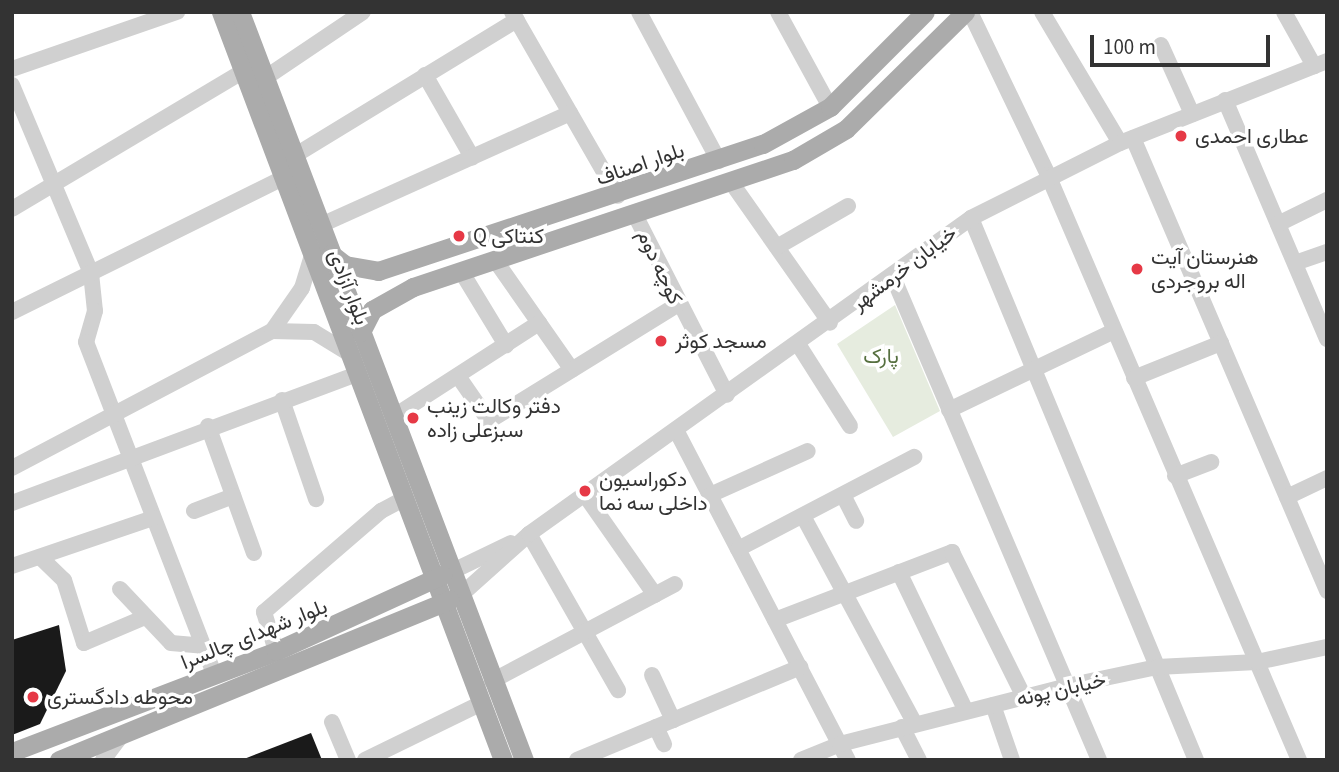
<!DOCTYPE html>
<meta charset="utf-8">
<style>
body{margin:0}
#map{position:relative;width:1339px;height:772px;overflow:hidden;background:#fff;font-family:"Source Sans 3",Vazirmatn,sans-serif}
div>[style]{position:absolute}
.green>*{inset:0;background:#e6ecdf}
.building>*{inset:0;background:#1a1a1a}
.minor>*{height:16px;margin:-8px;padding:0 8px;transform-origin:8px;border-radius:8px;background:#d0d0d0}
.major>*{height:19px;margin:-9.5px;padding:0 9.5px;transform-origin:9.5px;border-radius:9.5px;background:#ababab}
.dots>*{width:19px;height:19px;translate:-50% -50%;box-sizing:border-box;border:4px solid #fff;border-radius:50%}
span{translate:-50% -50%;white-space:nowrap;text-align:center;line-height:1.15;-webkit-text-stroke:7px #fff;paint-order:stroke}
.poi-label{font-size:21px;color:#333}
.left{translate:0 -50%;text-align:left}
.street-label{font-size:21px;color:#333}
.park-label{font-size:21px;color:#56703f}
.frame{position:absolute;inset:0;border:14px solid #333;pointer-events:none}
.scale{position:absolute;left:1090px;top:35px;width:180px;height:32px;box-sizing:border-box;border:4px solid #333;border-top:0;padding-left:9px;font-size:21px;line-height:24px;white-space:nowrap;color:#333;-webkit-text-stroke:5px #fff;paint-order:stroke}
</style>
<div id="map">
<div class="green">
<div style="clip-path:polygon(895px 305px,940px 411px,893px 437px,837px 344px)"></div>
</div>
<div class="building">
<div style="clip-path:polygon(59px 625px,66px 671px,40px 724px,12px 735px,12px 640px)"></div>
<div style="clip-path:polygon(311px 733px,322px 760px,244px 760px,244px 759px)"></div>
</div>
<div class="minor">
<div style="left:512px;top:12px;width:212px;rotate:60.1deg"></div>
<div style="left:639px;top:12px;width:169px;rotate:61.8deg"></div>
<div style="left:778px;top:12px;width:108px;rotate:61.3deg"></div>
<div style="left:970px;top:12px;width:181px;rotate:64.4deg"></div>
<div style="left:1048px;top:175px;width:637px;rotate:66.78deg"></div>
<div style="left:1042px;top:12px;width:152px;rotate:59.2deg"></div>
<div style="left:1284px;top:12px;width:62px;rotate:60.9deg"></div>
<div style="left:1161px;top:45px;width:76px;rotate:65.8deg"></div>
<div style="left:12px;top:69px;width:175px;rotate:-19.1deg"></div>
<div style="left:425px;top:75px;width:95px;rotate:60.2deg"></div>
<div style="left:265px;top:78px;width:118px;rotate:-34deg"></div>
<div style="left:12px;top:85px;width:204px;rotate:67.2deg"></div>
<div style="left:91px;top:273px;width:38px;rotate:84deg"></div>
<div style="left:95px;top:311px;width:32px;rotate:106deg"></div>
<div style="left:86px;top:342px;width:356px;rotate:68.9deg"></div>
<div style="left:1225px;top:100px;width:260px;rotate:66.9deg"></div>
<div style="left:1133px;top:138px;width:493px;rotate:66.8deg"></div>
<div style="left:294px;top:156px;width:261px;rotate:-31.4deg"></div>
<div style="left:731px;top:182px;width:172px;rotate:54.9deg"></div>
<div style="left:12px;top:209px;width:268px;rotate:-30.8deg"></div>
<div style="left:634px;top:213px;width:204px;rotate:62.9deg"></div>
<div style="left:971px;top:218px;width:587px;rotate:67.46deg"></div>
<div style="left:1278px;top:224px;width:55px;rotate:-26.1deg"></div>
<div style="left:321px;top:225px;width:273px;rotate:-24.2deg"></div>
<div style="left:777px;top:247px;width:82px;rotate:-30deg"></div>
<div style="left:495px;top:260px;width:134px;rotate:55deg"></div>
<div style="left:1295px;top:263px;width:34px;rotate:-19deg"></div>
<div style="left:461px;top:271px;width:87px;rotate:58.7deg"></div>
<div style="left:893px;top:277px;width:525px;rotate:66.9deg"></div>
<div style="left:12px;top:312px;width:302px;rotate:-26.3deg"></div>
<div style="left:272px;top:331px;width:42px;rotate:1.4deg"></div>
<div style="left:314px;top:332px;width:42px;rotate:31.4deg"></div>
<div style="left:798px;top:344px;width:97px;rotate:57.6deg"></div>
<div style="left:458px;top:376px;width:55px;rotate:55.4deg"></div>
<div style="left:489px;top:421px;width:221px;rotate:-31.7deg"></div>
<div style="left:1134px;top:378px;width:94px;rotate:-21.9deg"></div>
<div style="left:282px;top:400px;width:105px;rotate:71deg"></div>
<div style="left:949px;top:410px;width:183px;rotate:-25.6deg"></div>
<div style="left:393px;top:417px;width:174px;rotate:-32.8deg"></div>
<div style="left:208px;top:426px;width:135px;rotate:70.1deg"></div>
<div style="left:676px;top:430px;width:372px;rotate:62.5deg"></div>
<div style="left:12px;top:468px;width:294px;rotate:-27.8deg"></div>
<div style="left:272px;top:331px;width:52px;rotate:-55.1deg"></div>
<div style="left:302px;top:288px;width:34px;rotate:-73deg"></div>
<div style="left:1175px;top:476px;width:39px;rotate:-21deg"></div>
<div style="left:585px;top:495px;width:122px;rotate:55deg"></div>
<div style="left:710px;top:495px;width:107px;rotate:-24.2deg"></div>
<div style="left:843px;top:495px;width:29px;rotate:63deg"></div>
<div style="left:1287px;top:497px;width:44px;rotate:-25.4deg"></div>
<div style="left:12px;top:503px;width:368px;rotate:-20.5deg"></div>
<div style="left:194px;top:511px;width:42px;rotate:-21deg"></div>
<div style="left:803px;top:516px;width:236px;rotate:61.7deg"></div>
<div style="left:529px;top:534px;width:180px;rotate:60.3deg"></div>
<div style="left:738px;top:549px;width:199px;rotate:-27.6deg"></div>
<div style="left:40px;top:557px;width:33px;rotate:44deg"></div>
<div style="left:64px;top:580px;width:66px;rotate:72.4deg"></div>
<div style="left:84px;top:643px;width:64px;rotate:-23deg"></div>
<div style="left:12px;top:566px;width:149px;rotate:-18.8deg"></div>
<div style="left:453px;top:571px;width:64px;rotate:-25.8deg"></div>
<div style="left:899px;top:572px;width:154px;rotate:64.3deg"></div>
<div style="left:120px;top:589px;width:74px;rotate:46.6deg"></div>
<div style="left:171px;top:643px;width:32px;rotate:5deg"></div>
<div style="left:462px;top:594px;width:90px;rotate:-41.8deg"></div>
<div style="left:529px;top:534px;width:543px;rotate:-35.56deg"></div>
<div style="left:971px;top:218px;width:167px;rotate:-26.7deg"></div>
<div style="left:1120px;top:143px;width:223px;rotate:-21.6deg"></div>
<div style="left:775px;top:620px;width:190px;rotate:-21deg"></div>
<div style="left:952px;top:552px;width:162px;rotate:63.6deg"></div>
<div style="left:276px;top:651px;width:41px;rotate:-107.1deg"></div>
<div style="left:264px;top:612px;width:155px;rotate:-40.8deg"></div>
<div style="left:381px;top:511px;width:26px;rotate:-28deg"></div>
<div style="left:652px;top:675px;width:50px;rotate:65deg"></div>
<div style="left:492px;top:681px;width:207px;rotate:-27.9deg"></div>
<div style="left:993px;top:705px;width:58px;rotate:70.9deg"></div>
<div style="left:332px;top:722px;width:41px;rotate:67.2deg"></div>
<div style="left:656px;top:727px;width:19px;rotate:65deg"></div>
<div style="left:902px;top:727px;width:37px;rotate:63deg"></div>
<div style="left:103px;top:760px;width:30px;rotate:-53deg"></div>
<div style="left:365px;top:760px;width:130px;rotate:-26deg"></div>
<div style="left:577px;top:760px;width:242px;rotate:-22.6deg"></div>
<div style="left:801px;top:760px;width:42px;rotate:-22.3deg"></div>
<div style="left:840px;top:744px;width:234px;rotate:-14.3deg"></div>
<div style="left:1067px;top:686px;width:92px;rotate:-11.9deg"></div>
<div style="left:1157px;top:667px;width:100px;rotate:-2.9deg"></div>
<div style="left:1257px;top:662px;width:72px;rotate:-12.1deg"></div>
</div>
<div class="major">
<div style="left:221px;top:12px;width:799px;rotate:69.34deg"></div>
<div style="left:240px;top:12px;width:800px;rotate:69.21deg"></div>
<div style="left:331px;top:254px;width:18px;rotate:38deg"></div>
<div style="left:345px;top:265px;width:34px;rotate:10deg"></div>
<div style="left:378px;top:271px;width:405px;rotate:-18.3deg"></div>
<div style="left:763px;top:144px;width:77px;rotate:-28.9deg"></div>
<div style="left:830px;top:107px;width:134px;rotate:-45deg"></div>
<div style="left:361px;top:332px;width:25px;rotate:-63deg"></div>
<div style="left:372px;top:310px;width:47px;rotate:-29.3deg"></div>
<div style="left:413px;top:287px;width:401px;rotate:-18.5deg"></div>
<div style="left:793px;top:160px;width:61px;rotate:-30.3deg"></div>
<div style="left:846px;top:129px;width:167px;rotate:-44.5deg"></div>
<div style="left:12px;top:752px;width:283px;rotate:-20.9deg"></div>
<div style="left:276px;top:651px;width:183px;rotate:-24.6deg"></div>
<div style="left:59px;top:760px;width:422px;rotate:-22.3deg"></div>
</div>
<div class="dots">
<div style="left:1181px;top:136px;background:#e63946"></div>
<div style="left:459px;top:236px;background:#e63946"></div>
<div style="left:1137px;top:269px;background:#e63946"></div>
<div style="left:661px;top:341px;background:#e63946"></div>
<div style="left:413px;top:418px;background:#e63946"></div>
<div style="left:585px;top:491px;background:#e63946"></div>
<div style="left:33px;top:697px;background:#e63946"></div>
</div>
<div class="poi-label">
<span class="left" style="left:1195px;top:136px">عطاری احمدی</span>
<span class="left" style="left:473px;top:236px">Q کنتاکی</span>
<span class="left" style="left:1151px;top:269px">هنرستان آیت<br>اله بروجردی</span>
<span class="left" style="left:675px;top:341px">مسجد کوثر</span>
<span class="left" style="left:427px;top:418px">دفتر وکالت زینب<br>سبزعلی زاده</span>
<span class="left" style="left:599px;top:491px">دکوراسیون<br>داخلی سه نما</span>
<span class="left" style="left:47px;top:697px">محوطه دادگستری</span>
</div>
<div class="street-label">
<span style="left:640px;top:164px;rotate:-19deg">بلوار اصناف</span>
<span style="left:660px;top:267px;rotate:65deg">کوچه دوم</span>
<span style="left:904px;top:268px;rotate:-37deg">خیابان خرمشهر</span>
<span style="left:349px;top:287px;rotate:69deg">بلوار آزادی</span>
<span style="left:254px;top:634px;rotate:-22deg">بلوار شهدای چالسرا</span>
<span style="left:1061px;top:689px;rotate:-13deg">خیابان پونه</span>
</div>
<div class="park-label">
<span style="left:881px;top:356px">پارک</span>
</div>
<div class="frame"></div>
<div class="scale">100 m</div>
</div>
